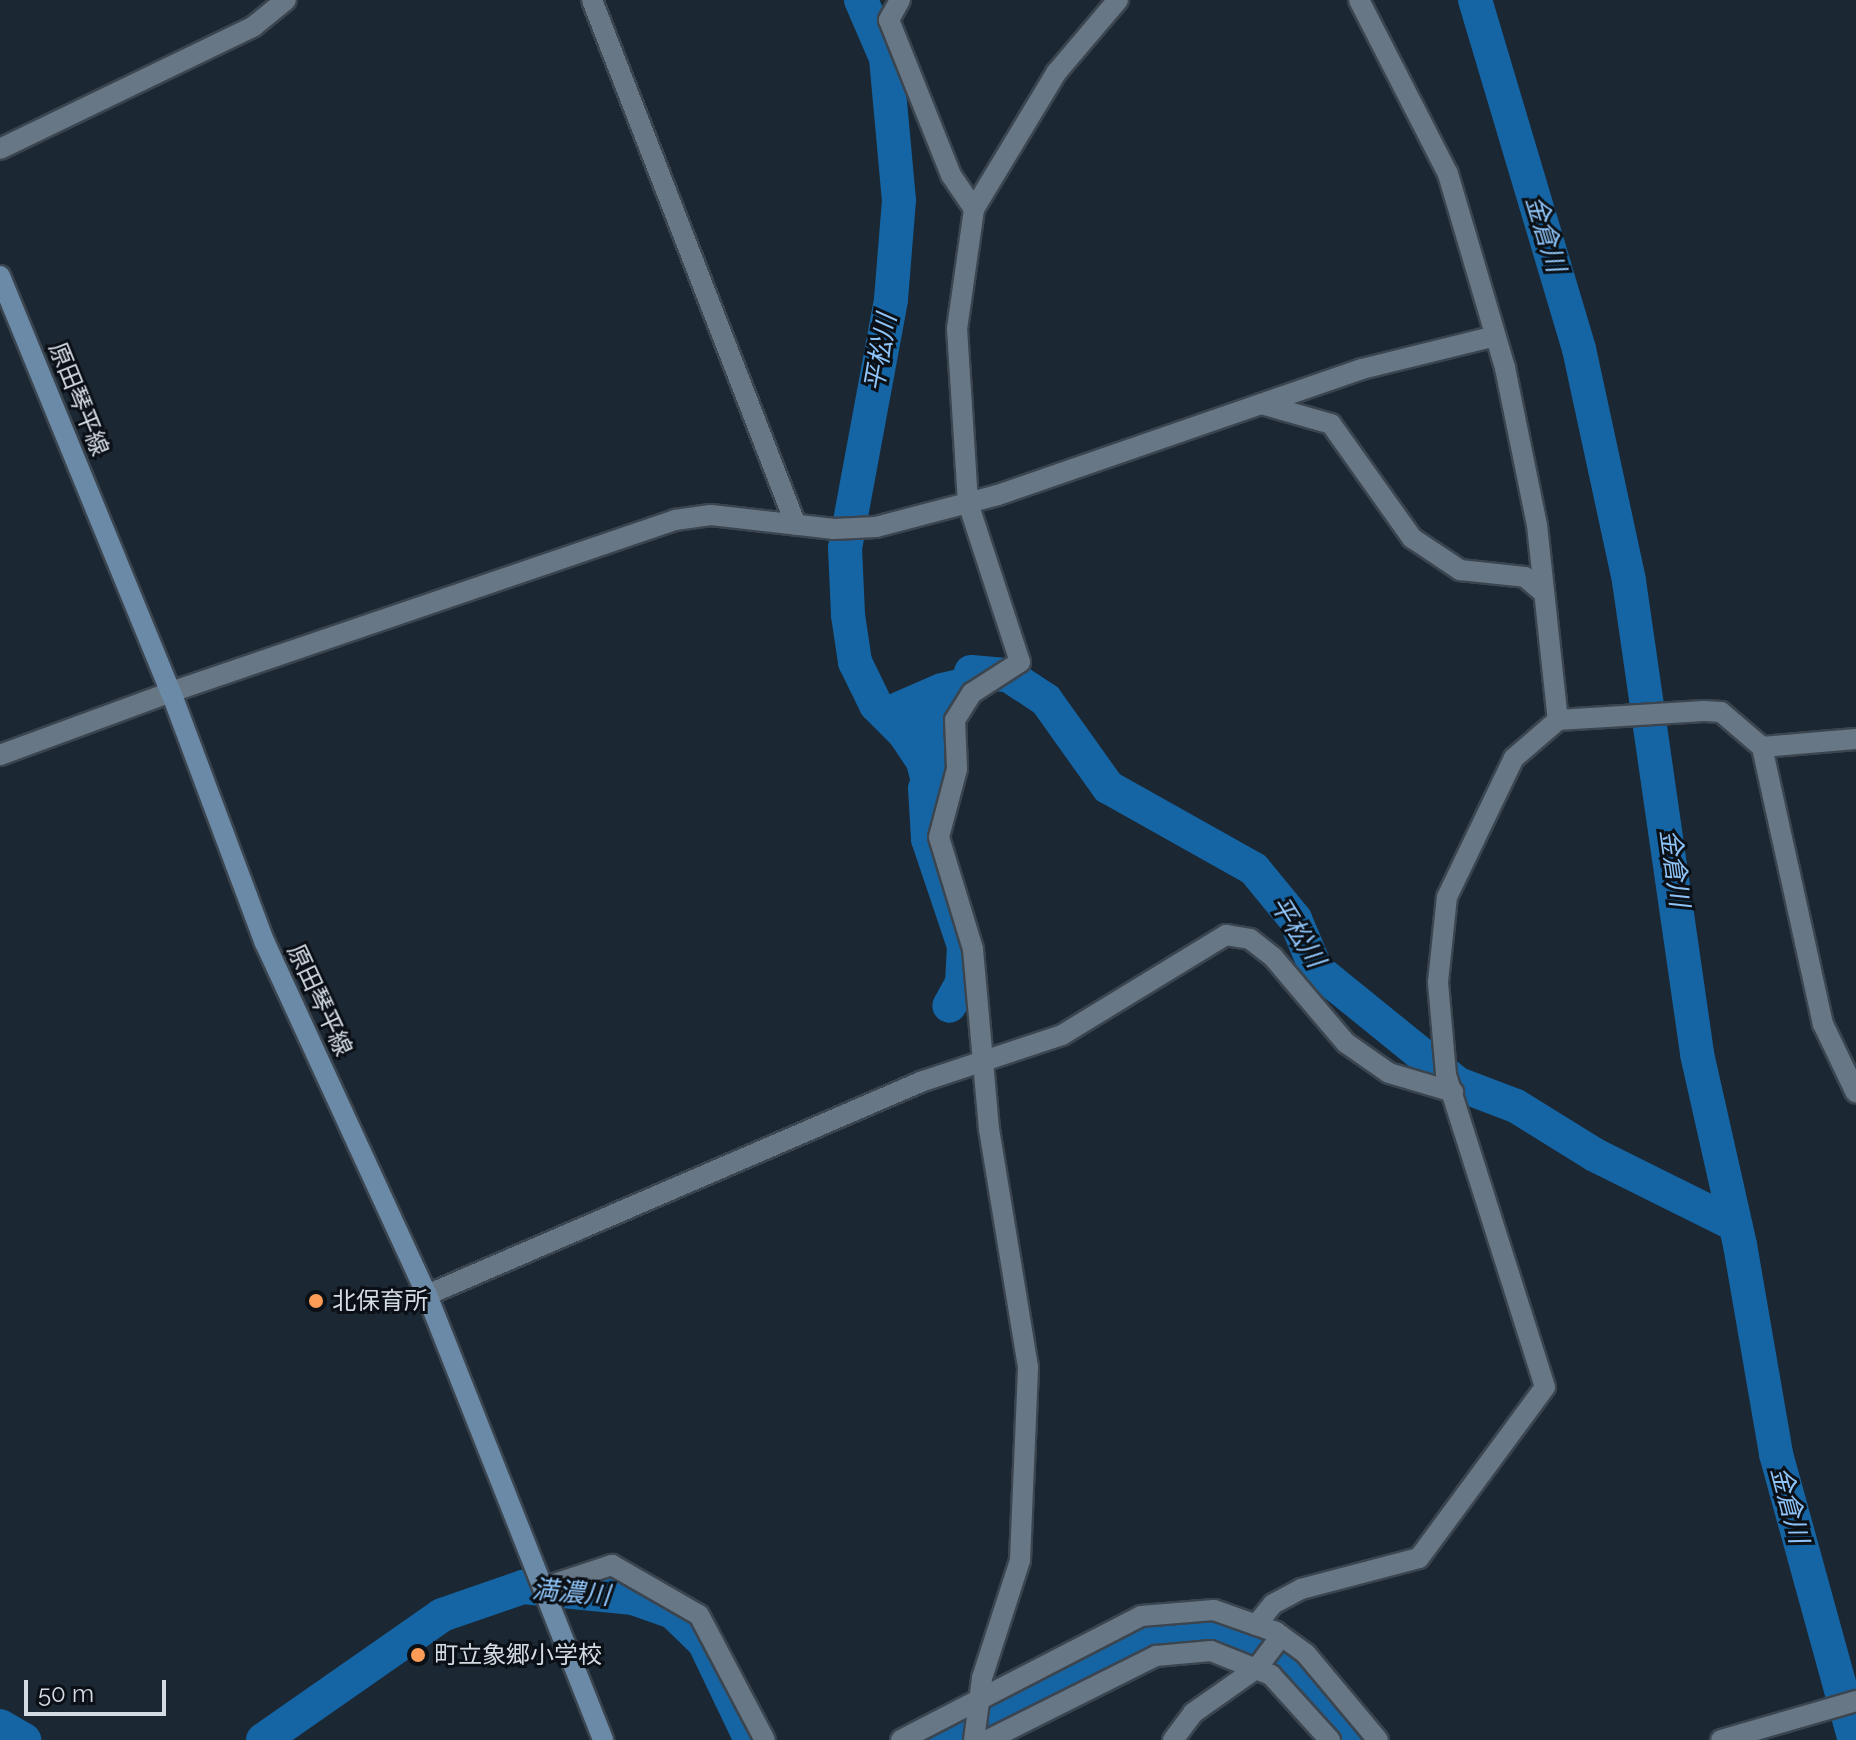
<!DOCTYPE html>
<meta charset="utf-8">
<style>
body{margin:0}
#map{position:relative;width:1856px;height:1740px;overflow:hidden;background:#1b2834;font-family:Raleway,"Noto Sans JP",sans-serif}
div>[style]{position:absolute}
.water>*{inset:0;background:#1565a5}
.river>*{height:34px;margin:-17px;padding:0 17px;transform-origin:17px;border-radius:17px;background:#1565a5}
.roads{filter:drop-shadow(2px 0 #3b454f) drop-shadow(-2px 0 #3b454f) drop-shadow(0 2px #3b454f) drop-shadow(0 -2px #3b454f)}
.minor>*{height:20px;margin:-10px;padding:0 10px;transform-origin:10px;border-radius:10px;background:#687786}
.tertiary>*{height:20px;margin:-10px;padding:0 10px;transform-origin:10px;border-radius:10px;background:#687786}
.secondary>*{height:20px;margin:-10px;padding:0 10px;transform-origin:10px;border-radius:10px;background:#6b8aa7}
.dots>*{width:22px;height:22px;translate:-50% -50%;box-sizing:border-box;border:4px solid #0b1016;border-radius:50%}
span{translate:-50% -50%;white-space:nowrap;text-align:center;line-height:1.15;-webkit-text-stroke:6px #0b1016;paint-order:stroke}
.street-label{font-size:24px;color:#d3dbe3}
.poi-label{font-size:24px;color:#d3dbe3}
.left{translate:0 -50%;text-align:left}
.water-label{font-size:26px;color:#8fc4f8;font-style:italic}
.scale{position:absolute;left:24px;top:1680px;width:142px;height:36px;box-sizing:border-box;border:4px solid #d3dbe3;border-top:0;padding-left:10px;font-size:24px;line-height:28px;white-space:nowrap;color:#d3dbe3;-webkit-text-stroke:6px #0b1016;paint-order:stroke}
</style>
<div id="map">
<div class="water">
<div style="clip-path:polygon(1005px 658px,963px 694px,950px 782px,930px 835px,924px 834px,907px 768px,865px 705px,936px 674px)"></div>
</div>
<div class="river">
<div style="left:861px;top:0;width:63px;rotate:66.7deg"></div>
<div style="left:886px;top:58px;width:143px;rotate:84.8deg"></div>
<div style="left:899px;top:200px;width:100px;rotate:94.6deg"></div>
<div style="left:891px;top:300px;width:252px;rotate:100.5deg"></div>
<div style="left:845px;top:548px;width:67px;rotate:87.4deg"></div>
<div style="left:848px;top:615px;width:48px;rotate:81.5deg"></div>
<div style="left:855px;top:662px;width:48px;rotate:64deg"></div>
<div style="left:876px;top:705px;width:41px;rotate:45deg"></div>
<div style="left:1475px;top:0;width:364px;rotate:73.4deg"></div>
<div style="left:1579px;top:349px;width:237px;rotate:77.8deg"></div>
<div style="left:1629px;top:581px;width:478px;rotate:81.8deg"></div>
<div style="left:1697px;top:1054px;width:196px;rotate:77.3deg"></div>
<div style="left:1740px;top:1245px;width:212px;rotate:80.2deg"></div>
<div style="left:1776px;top:1454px;width:297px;rotate:74.6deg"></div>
<div style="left:971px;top:672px;width:37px;rotate:5deg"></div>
<div style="left:1008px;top:675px;width:45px;rotate:33.3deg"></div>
<div style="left:1046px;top:700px;width:107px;rotate:54.5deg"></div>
<div style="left:1108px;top:787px;width:167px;rotate:29.3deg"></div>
<div style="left:1254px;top:869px;width:65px;rotate:50.6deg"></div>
<div style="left:1295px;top:919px;width:54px;rotate:67.2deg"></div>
<div style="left:1316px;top:969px;width:183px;rotate:39deg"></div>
<div style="left:1458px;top:1084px;width:62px;rotate:20.8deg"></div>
<div style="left:1516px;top:1106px;width:93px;rotate:31.8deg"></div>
<div style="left:1595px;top:1155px;width:155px;rotate:26.4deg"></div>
<div style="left:925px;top:788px;width:51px;rotate:86.6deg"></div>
<div style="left:928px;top:839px;width:113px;rotate:71.4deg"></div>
<div style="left:964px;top:946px;width:37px;rotate:93deg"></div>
<div style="left:962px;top:983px;width:26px;rotate:119deg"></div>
<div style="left:0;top:1726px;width:28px;rotate:30deg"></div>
<div style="left:263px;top:1740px;width:218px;rotate:-34.9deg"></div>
<div style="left:442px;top:1615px;width:86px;rotate:-19.1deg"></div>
<div style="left:523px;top:1587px;width:111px;rotate:5.7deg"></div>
<div style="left:633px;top:1598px;width:42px;rotate:19.3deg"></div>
<div style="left:673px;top:1612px;width:43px;rotate:44.1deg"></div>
<div style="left:704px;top:1642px;width:109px;rotate:64.4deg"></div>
<div style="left:943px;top:1740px;width:224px;rotate:-26.6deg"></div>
<div style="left:1143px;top:1640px;width:36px;rotate:-11deg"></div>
<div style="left:1178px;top:1633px;width:71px;rotate:5.6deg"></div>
<div style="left:1249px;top:1640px;width:38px;rotate:29deg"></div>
<div style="left:1282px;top:1658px;width:111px;rotate:47.6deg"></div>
</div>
<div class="roads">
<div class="minor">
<div style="left:592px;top:0;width:563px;rotate:68.77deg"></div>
<div style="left:900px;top:0;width:23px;rotate:119deg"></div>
<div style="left:889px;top:20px;width:167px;rotate:68.2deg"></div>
<div style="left:951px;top:175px;width:41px;rotate:55.9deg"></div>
<div style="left:1359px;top:0;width:195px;rotate:62.9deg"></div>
<div style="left:1448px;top:174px;width:202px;rotate:73.6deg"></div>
<div style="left:1505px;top:368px;width:160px;rotate:78.5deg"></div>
<div style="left:1537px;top:525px;width:196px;rotate:83.9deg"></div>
<div style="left:0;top:149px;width:282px;rotate:-25.8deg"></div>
<div style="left:254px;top:26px;width:41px;rotate:-39.1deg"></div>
<div style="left:1261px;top:404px;width:73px;rotate:15.9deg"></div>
<div style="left:1331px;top:424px;width:140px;rotate:54.6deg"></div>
<div style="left:1412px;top:538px;width:58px;rotate:33.7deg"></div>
<div style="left:1460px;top:570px;width:65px;rotate:6.1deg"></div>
<div style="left:1525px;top:577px;width:23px;rotate:40deg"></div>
<div style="left:171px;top:692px;width:533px;rotate:-18.84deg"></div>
<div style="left:675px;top:520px;width:36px;rotate:-8deg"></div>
<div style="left:711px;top:515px;width:124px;rotate:6.5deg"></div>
<div style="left:834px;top:529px;width:42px;rotate:-2.7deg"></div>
<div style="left:876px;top:527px;width:126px;rotate:-14.7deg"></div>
<div style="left:998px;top:495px;width:385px;rotate:-19.1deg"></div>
<div style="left:1362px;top:369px;width:137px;rotate:-13.9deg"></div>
<div style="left:1762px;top:747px;width:284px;rotate:77.6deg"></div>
<div style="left:1823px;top:1024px;width:76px;rotate:64.4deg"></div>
<div style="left:427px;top:1295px;width:540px;rotate:-23.34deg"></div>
<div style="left:923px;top:1081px;width:146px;rotate:-18.3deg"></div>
<div style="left:1062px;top:1035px;width:192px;rotate:-31.4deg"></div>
<div style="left:1226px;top:935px;width:24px;rotate:9deg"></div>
<div style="left:1250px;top:939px;width:29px;rotate:38deg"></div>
<div style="left:1273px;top:957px;width:113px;rotate:49.7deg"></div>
<div style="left:1346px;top:1043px;width:52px;rotate:34.9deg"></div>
<div style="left:1389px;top:1073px;width:67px;rotate:16.5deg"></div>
<div style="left:545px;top:1587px;width:71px;rotate:-18.2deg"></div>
<div style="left:612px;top:1565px;width:100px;rotate:29.9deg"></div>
<div style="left:699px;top:1615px;width:141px;rotate:62.2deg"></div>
<div style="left:1256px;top:1625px;width:27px;rotate:-51deg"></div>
<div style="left:1273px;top:1604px;width:32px;rotate:-28deg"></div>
<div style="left:1301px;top:1589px;width:122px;rotate:-14.7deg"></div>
<div style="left:1419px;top:1558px;width:212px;rotate:-53.6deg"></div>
<div style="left:1545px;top:1387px;width:328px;rotate:-107.6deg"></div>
<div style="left:1446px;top:1074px;width:92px;rotate:-95deg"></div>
<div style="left:1438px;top:982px;width:85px;rotate:-84deg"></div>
<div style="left:1447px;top:897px;width:154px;rotate:-64.3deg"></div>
<div style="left:1514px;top:758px;width:58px;rotate:-40.8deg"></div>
<div style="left:1558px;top:720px;width:146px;rotate:-3.5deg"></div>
<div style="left:1704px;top:711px;width:17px;rotate:3deg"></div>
<div style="left:1721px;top:712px;width:54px;rotate:40.5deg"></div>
<div style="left:1762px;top:747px;width:94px;rotate:-4.9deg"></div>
<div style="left:901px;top:1740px;width:270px;rotate:-27.3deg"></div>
<div style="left:1141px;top:1616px;width:73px;rotate:-4.7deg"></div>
<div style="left:1214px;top:1610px;width:66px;rotate:19.5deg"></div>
<div style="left:1276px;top:1632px;width:37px;rotate:36deg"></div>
<div style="left:1306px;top:1654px;width:112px;rotate:50.1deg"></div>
<div style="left:974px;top:1740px;width:63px;rotate:-82.6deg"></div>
<div style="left:982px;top:1678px;width:124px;rotate:-72.1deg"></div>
<div style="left:1020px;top:1560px;width:193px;rotate:-87.6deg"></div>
<div style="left:1028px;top:1367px;width:241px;rotate:-99.3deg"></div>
<div style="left:989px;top:1129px;width:181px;rotate:-95.1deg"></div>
<div style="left:973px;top:949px;width:117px;rotate:-106.9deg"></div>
<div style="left:939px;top:837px;width:70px;rotate:-75.2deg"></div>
<div style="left:957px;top:769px;width:49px;rotate:-92.3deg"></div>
<div style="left:955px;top:720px;width:32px;rotate:-58deg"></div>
<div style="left:972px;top:693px;width:57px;rotate:-32.9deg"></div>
<div style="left:1020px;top:662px;width:167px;rotate:-108.1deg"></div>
<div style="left:968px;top:503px;width:174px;rotate:-93.6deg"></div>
<div style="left:957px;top:329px;width:121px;rotate:-81.9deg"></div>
<div style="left:974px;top:209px;width:159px;rotate:-58.9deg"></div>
<div style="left:1056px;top:73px;width:96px;rotate:-49.7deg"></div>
<div style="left:988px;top:1740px;width:188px;rotate:-26.6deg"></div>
<div style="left:1156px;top:1656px;width:55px;rotate:-5.2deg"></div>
<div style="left:1211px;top:1651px;width:65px;rotate:21.8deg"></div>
<div style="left:1271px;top:1675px;width:88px;rotate:47.8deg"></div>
<div style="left:1173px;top:1740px;width:34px;rotate:-53deg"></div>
<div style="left:1193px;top:1713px;width:78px;rotate:-35.1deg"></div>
<div style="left:1257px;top:1668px;width:40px;rotate:-53deg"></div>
<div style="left:1721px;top:1740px;width:141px;rotate:-16.1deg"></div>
</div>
<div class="tertiary">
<div style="left:0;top:755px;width:182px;rotate:-20.2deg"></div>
</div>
<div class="secondary">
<div style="left:0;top:276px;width:450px;rotate:67.7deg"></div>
<div style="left:171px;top:692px;width:268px;rotate:69.5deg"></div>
<div style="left:265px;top:943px;width:387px;rotate:65.3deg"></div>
<div style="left:427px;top:1295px;width:479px;rotate:68.4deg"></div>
</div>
</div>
<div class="dots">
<div style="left:316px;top:1301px;background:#fd9c57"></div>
<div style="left:418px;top:1655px;background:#fd9c57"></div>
</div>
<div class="street-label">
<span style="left:79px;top:399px;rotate:68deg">原田琴平線</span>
<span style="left:320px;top:1000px;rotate:65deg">原田琴平線</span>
</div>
<div class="poi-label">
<span class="left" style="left:332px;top:1301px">北保育所</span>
<span class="left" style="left:434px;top:1655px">町立象郷小学校</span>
</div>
<div class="water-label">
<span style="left:1545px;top:234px;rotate:73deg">金倉川</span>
<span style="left:881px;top:353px;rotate:-80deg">平松川</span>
<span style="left:1674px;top:868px;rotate:82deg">金倉川</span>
<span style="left:1297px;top:932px;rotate:58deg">平松川</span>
<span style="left:1789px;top:1505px;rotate:75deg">金倉川</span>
<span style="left:571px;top:1593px;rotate:5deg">満濃川</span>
</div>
<div class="scale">50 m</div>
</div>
